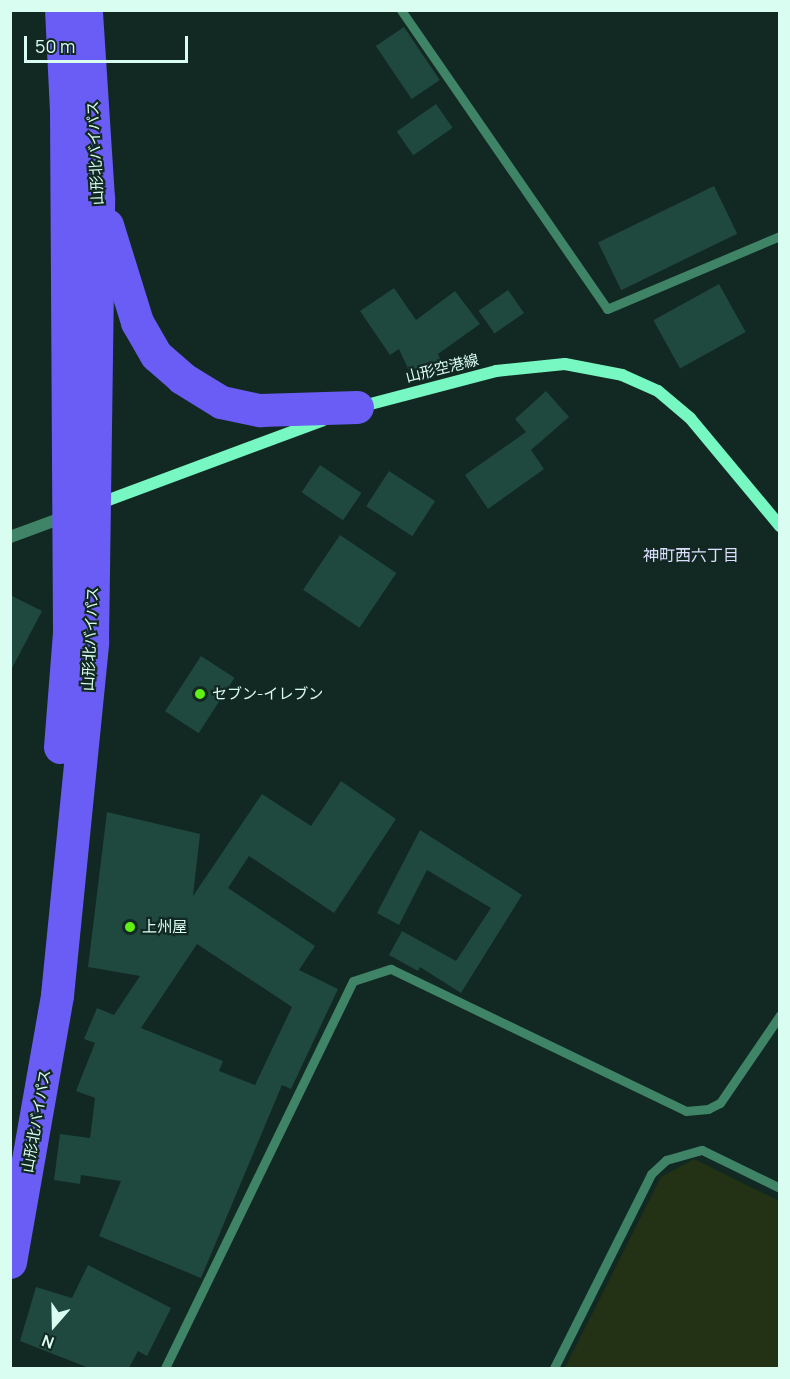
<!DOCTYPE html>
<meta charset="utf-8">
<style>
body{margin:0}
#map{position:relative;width:790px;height:1379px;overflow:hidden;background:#122822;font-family:Manrope,"Noto Sans JP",sans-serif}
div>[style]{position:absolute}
.green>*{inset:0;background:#233115}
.building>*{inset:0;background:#1f483e;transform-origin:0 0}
.lane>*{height:9px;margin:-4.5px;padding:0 4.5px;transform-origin:4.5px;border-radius:4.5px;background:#408468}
.street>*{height:12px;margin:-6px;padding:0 6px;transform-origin:6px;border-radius:6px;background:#408468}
.secondary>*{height:12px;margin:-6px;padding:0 6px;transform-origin:6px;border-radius:6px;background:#77f7c2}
.highway>*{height:33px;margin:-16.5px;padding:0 16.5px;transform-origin:16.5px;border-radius:16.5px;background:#695df5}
.dots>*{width:16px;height:16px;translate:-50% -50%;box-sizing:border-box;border:3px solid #122822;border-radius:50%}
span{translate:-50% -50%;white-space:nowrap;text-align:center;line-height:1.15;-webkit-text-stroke:4.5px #122822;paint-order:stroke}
.street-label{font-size:15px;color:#dafdf2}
.poi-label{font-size:15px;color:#dafdf2}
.left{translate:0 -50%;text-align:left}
.neighbourhood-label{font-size:16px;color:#dcdffd}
.frame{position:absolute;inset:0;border:12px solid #dafdf2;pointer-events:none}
.north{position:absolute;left:24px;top:1295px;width:60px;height:60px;-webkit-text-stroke:4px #122822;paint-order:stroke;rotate:200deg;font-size:16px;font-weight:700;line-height:24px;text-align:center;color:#dafdf2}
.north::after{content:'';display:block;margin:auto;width:21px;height:27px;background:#dafdf2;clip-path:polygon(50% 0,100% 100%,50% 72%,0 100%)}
.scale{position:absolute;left:24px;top:36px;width:164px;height:27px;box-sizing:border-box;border:3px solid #dafdf2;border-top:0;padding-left:8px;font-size:18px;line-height:21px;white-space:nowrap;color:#dafdf2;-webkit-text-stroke:4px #122822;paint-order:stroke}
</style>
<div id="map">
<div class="green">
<div style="clip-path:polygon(694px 1159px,779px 1201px,779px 1368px,565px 1368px,661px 1177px)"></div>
</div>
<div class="building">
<div style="left:404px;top:27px;width:64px;height:34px;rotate:56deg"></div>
<div style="left:436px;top:104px;width:29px;height:48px;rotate:55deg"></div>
<div style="left:714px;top:186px;width:53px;height:129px;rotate:64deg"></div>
<div style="left:719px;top:284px;width:55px;height:75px;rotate:61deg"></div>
<div style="clip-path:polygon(394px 288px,416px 320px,455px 291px,480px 324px,438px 354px,441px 361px,411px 375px,399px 349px,390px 355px,360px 311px)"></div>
<div style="left:508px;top:290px;width:28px;height:36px;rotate:55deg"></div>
<div style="clip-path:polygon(546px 391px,569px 417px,531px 450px,544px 469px,488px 509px,465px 475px,526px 432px,515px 419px)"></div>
<div style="left:320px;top:465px;width:50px;height:33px;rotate:34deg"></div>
<div style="left:389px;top:471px;width:55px;height:42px;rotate:33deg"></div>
<div style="left:340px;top:535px;width:68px;height:66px;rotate:34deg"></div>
<div style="clip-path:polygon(10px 595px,42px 611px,10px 672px)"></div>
<div style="left:201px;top:656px;width:40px;height:66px;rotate:33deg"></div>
<div style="clip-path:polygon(evenodd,341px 781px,396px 819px,334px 913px,249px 856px,228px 888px,315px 946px,299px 970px,338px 989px,291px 1089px,282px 1085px,201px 1278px,99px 1236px,121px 1181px,81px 1175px,80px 1184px,54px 1180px,60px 1134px,90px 1138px,95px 1098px,76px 1091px,95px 1043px,84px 1039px,97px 1008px,114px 1015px,140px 976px,88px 967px,107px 812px,200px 834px,193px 896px,262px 794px,311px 826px,341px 781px,197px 944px,292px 1007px,255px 1085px,219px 1071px,223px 1061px,141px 1028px,197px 944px)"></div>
<div style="clip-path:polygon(420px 830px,522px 895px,461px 993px,420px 967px,418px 971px,389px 955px,402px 931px,456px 961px,491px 908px,427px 870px,399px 925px,377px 913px)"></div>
<div style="clip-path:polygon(88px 1265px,171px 1308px,147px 1356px,138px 1351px,129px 1368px,89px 1368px,20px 1341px,36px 1287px,72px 1298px)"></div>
</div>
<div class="lane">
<div style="left:401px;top:10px;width:363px;rotate:55.4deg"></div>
<div style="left:607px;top:309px;width:188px;rotate:-22.9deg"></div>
<div style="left:165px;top:1368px;width:430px;rotate:-64.1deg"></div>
<div style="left:353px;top:981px;width:40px;rotate:-18deg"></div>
<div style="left:391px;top:969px;width:327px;rotate:25.7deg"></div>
<div style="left:686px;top:1111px;width:22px;rotate:-5deg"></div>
<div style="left:708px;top:1109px;width:13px;rotate:-27deg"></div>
<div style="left:720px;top:1103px;width:107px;rotate:-55.7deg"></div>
<div style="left:554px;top:1368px;width:217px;rotate:-63.4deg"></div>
<div style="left:651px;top:1174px;width:21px;rotate:-43deg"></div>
<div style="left:666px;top:1160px;width:37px;rotate:-16deg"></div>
<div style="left:702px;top:1150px;width:87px;rotate:26deg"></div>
</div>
<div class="street">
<div style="left:10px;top:537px;width:61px;rotate:-20.2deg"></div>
</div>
<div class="secondary">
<div style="left:359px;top:407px;width:142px;rotate:-14.7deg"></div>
<div style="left:496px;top:371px;width:69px;rotate:-5.8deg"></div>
<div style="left:565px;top:364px;width:58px;rotate:10.9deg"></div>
<div style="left:622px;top:375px;width:39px;rotate:24deg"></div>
<div style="left:658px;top:391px;width:42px;rotate:40.2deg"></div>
<div style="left:690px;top:418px;width:141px;rotate:50.2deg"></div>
<div style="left:95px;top:505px;width:243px;rotate:-20.4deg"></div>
</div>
<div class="highway">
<div style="left:107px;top:225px;width:102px;rotate:72.8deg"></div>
<div style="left:137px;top:322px;width:38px;rotate:60deg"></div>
<div style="left:156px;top:355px;width:35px;rotate:41deg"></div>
<div style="left:182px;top:378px;width:46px;rotate:31.6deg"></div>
<div style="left:221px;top:402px;width:40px;rotate:12deg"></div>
<div style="left:260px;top:410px;width:97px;rotate:-1.8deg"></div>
<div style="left:60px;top:747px;width:115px;rotate:-85.5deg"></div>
<div style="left:69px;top:632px;width:521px;rotate:-90.33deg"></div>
<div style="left:66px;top:111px;width:101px;rotate:-92.8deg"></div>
<div style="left:10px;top:1262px;width:271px;rotate:-80deg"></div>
<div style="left:57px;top:995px;width:355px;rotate:-84.3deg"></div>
<div style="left:92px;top:642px;width:444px;rotate:-89.2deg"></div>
<div style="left:98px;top:198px;width:188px;rotate:-93.7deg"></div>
</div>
<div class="dots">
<div style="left:200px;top:694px;background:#5ff112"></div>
<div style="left:130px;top:927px;background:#5ff112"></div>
</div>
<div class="street-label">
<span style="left:95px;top:153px;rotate:-93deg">山形北バイパス</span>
<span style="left:442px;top:368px;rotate:-14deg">山形空港線</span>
<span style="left:90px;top:639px;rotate:-87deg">山形北バイパス</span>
<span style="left:36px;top:1121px;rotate:-80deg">山形北バイパス</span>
</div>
<div class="poi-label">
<span class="left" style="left:212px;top:694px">セブン-イレブン</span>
<span class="left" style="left:142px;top:927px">上州屋</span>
</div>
<div class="neighbourhood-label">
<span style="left:691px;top:555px">神町西六丁目</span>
</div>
<div class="frame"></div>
<div class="north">N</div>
<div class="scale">50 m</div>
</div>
